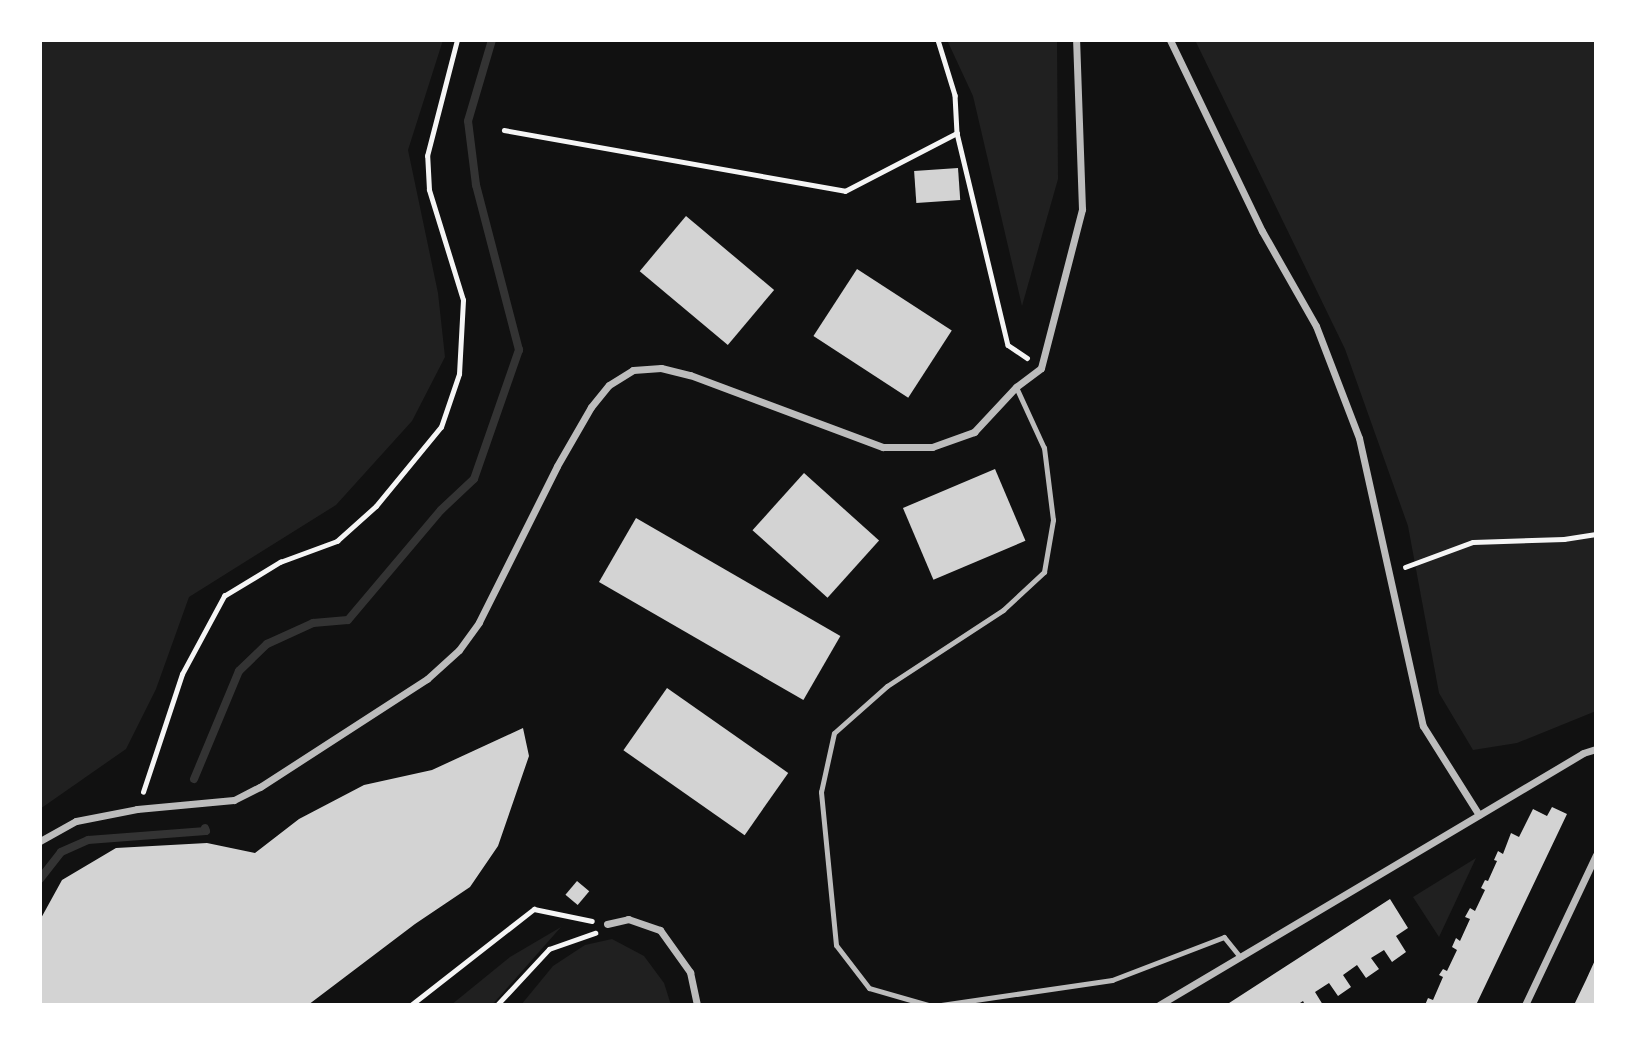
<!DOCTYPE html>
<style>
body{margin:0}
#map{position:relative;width:1636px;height:1045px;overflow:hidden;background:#111;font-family:"Titillium Web",sans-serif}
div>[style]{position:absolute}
.green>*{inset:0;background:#202020}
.stream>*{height:8px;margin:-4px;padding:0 4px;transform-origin:4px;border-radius:4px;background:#333}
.building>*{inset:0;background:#d3d3d3;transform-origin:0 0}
.path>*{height:4.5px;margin:-2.25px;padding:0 2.25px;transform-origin:2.25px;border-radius:2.25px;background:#f5f5f5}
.service>*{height:5px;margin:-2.5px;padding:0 2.5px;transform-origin:2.5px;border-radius:2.5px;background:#bcbcbc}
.minor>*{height:7px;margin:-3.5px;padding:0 3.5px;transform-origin:3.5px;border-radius:3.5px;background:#bcbcbc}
span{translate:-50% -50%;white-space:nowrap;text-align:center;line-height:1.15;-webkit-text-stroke:5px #fff;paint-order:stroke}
.frame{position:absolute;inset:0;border:42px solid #fff;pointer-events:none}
</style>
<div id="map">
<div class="green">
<div style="clip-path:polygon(40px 40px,443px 40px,408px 150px,438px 293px,445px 357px,412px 421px,336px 505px,189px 597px,156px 689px,126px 749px,40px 809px)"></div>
<div style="clip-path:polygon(947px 40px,1057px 40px,1058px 179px,1022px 306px,973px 96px)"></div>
<div style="clip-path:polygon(1195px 40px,1596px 40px,1596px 711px,1517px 743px,1473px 750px,1439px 693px,1408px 526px,1345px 349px)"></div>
<div style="clip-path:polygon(1476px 858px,1439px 937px,1413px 897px)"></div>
<div style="clip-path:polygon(561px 927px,492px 1005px,451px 1005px,510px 957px)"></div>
<div style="clip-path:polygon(612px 939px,644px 956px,664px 983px,671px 1005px,521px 1005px,553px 966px,585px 945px)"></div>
</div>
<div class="stream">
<div style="left:194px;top:779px;width:117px;rotate:-67.4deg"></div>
<div style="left:239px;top:671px;width:39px;rotate:-44deg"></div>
<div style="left:267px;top:644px;width:51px;rotate:-24.5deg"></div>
<div style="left:313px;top:623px;width:35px;rotate:-5deg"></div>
<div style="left:348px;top:620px;width:144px;rotate:-49.8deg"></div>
<div style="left:441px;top:510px;width:45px;rotate:-43.2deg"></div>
<div style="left:474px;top:479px;width:137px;rotate:-70.8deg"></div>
<div style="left:519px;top:350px;width:171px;rotate:-104.6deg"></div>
<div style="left:476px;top:185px;width:64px;rotate:-97.1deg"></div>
<div style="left:468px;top:121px;width:84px;rotate:-73.5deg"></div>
<div style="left:40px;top:879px;width:34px;rotate:-52deg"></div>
<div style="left:61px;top:852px;width:30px;rotate:-24deg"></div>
<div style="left:88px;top:840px;width:118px;rotate:-4.4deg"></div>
<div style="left:206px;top:831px;width:3px;rotate:-108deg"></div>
</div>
<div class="building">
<div style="left:958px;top:168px;width:32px;height:44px;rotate:86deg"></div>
<div style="left:686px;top:216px;width:115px;height:72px;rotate:40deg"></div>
<div style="left:857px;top:269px;width:113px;height:80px;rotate:33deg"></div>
<div style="left:995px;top:469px;width:78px;height:100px;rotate:67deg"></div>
<div style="left:804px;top:473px;width:101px;height:77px;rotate:42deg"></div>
<div style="left:636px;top:518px;width:236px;height:74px;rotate:30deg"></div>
<div style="left:667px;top:688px;width:148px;height:76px;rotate:35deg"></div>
<div style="clip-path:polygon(523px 728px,529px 756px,498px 846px,470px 887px,415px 924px,308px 1005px,40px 1005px,40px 920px,62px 880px,116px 848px,207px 843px,255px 853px,299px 819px,364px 785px,432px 770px)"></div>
<div style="clip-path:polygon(1552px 807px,1567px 814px,1476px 1005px,1425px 1005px,1428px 998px,1433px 1000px,1443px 977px,1439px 975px,1443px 969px,1447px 971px,1457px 950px,1452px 947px,1456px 938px,1460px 941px,1470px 919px,1465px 917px,1470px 908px,1475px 911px,1485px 890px,1481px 888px,1485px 880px,1488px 881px,1497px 861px,1494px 860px,1498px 851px,1503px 854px,1511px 833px,1519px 837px,1533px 809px,1547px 816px)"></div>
<div style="left:577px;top:881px;width:16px;height:18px;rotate:40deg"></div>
<div style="clip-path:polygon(1390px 899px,1408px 928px,1396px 936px,1406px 952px,1392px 962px,1384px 950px,1371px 958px,1379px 969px,1366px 978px,1357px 965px,1343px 975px,1351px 987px,1338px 996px,1329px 983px,1315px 992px,1323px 1005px,1305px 1005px,1303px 1001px,1297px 1005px,1226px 1005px)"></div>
<div style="clip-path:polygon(1596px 958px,1596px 1005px,1574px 1005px,1586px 980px)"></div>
</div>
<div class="path">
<div style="left:938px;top:40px;width:58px;rotate:72.8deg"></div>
<div style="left:955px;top:95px;width:38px;rotate:87deg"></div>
<div style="left:504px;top:130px;width:346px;rotate:10.1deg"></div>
<div style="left:845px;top:191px;width:126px;rotate:-27.4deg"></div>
<div style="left:957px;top:133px;width:218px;rotate:76.5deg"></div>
<div style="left:1008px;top:345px;width:23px;rotate:34deg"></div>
<div style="left:1405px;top:567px;width:72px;rotate:-20.2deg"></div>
<div style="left:1473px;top:542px;width:91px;rotate:-1.9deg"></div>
<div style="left:1564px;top:539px;width:32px;rotate:-9deg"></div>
<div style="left:143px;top:792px;width:124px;rotate:-71.7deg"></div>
<div style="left:182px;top:674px;width:89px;rotate:-61.7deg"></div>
<div style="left:224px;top:596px;width:66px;rotate:-31.3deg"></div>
<div style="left:280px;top:562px;width:61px;rotate:-20.2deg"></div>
<div style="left:337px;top:541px;width:52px;rotate:-41.9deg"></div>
<div style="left:376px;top:506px;width:102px;rotate:-50.6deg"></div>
<div style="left:441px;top:427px;width:56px;rotate:-71.2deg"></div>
<div style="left:459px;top:374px;width:74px;rotate:-86.9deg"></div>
<div style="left:463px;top:300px;width:115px;rotate:-107.2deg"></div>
<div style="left:429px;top:190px;width:34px;rotate:-93deg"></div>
<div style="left:427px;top:156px;width:120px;rotate:-75.5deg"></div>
<div style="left:411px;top:1005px;width:156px;rotate:-38deg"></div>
<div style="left:534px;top:909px;width:59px;rotate:11.7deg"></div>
<div style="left:497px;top:1005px;width:76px;rotate:-47.1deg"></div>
<div style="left:549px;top:949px;width:49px;rotate:-19.2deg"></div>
</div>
<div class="service">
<div style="left:928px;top:1005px;width:61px;rotate:-163.9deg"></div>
<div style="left:869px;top:988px;width:54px;rotate:-127.5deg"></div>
<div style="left:836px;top:945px;width:154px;rotate:-95.6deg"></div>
<div style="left:821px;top:792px;width:60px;rotate:-77.6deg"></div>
<div style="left:834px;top:733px;width:71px;rotate:-41.6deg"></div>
<div style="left:887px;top:686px;width:139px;rotate:-33.2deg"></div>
<div style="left:1003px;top:610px;width:56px;rotate:-42.8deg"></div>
<div style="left:1044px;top:572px;width:53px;rotate:-80.2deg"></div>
<div style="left:1053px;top:520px;width:73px;rotate:-97.1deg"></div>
<div style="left:1044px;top:448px;width:67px;rotate:-114.7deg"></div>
<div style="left:941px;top:1005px;width:173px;rotate:-8.3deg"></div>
<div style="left:1112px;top:980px;width:120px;rotate:-21deg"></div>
<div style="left:1224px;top:937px;width:26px;rotate:51deg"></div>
</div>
<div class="minor">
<div style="left:1170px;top:40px;width:212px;rotate:64.3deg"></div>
<div style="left:1262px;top:231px;width:109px;rotate:60.4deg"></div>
<div style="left:1316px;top:326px;width:120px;rotate:69deg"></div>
<div style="left:1359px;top:438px;width:295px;rotate:77.5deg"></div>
<div style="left:1423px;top:726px;width:105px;rotate:57.8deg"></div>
<div style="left:40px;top:841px;width:41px;rotate:-29.1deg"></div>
<div style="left:76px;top:821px;width:62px;rotate:-11.1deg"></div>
<div style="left:137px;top:809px;width:97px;rotate:-5.3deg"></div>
<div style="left:234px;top:800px;width:29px;rotate:-27deg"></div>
<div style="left:260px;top:787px;width:199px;rotate:-32.9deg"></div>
<div style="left:427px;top:679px;width:43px;rotate:-42.2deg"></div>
<div style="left:459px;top:650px;width:34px;rotate:-54deg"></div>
<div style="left:479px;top:622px;width:174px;rotate:-63.4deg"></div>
<div style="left:557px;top:466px;width:68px;rotate:-60deg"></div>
<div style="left:591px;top:407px;width:28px;rotate:-51deg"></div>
<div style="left:609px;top:385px;width:28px;rotate:-32deg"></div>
<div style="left:633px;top:370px;width:28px;rotate:-4deg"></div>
<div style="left:661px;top:368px;width:30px;rotate:14deg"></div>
<div style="left:690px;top:375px;width:206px;rotate:20.5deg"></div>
<div style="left:883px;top:447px;width:49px"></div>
<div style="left:932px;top:447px;width:45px;rotate:-19.7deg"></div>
<div style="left:974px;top:432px;width:62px;rotate:-47deg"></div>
<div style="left:1016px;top:387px;width:31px;rotate:-37deg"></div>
<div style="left:1041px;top:368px;width:164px;rotate:-75.5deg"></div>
<div style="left:1082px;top:209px;width:169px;rotate:-92deg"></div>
<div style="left:607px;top:924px;width:22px;rotate:-13deg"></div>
<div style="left:628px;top:919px;width:34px;rotate:19deg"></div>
<div style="left:660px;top:930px;width:52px;rotate:54.5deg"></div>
<div style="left:690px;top:972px;width:34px;rotate:78deg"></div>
<div style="left:1159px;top:1005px;width:493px;rotate:-30.7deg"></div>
<div style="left:1583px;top:753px;width:14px;rotate:-17deg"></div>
<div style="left:1525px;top:1005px;width:166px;rotate:-64.7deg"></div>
</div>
<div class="frame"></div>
</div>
